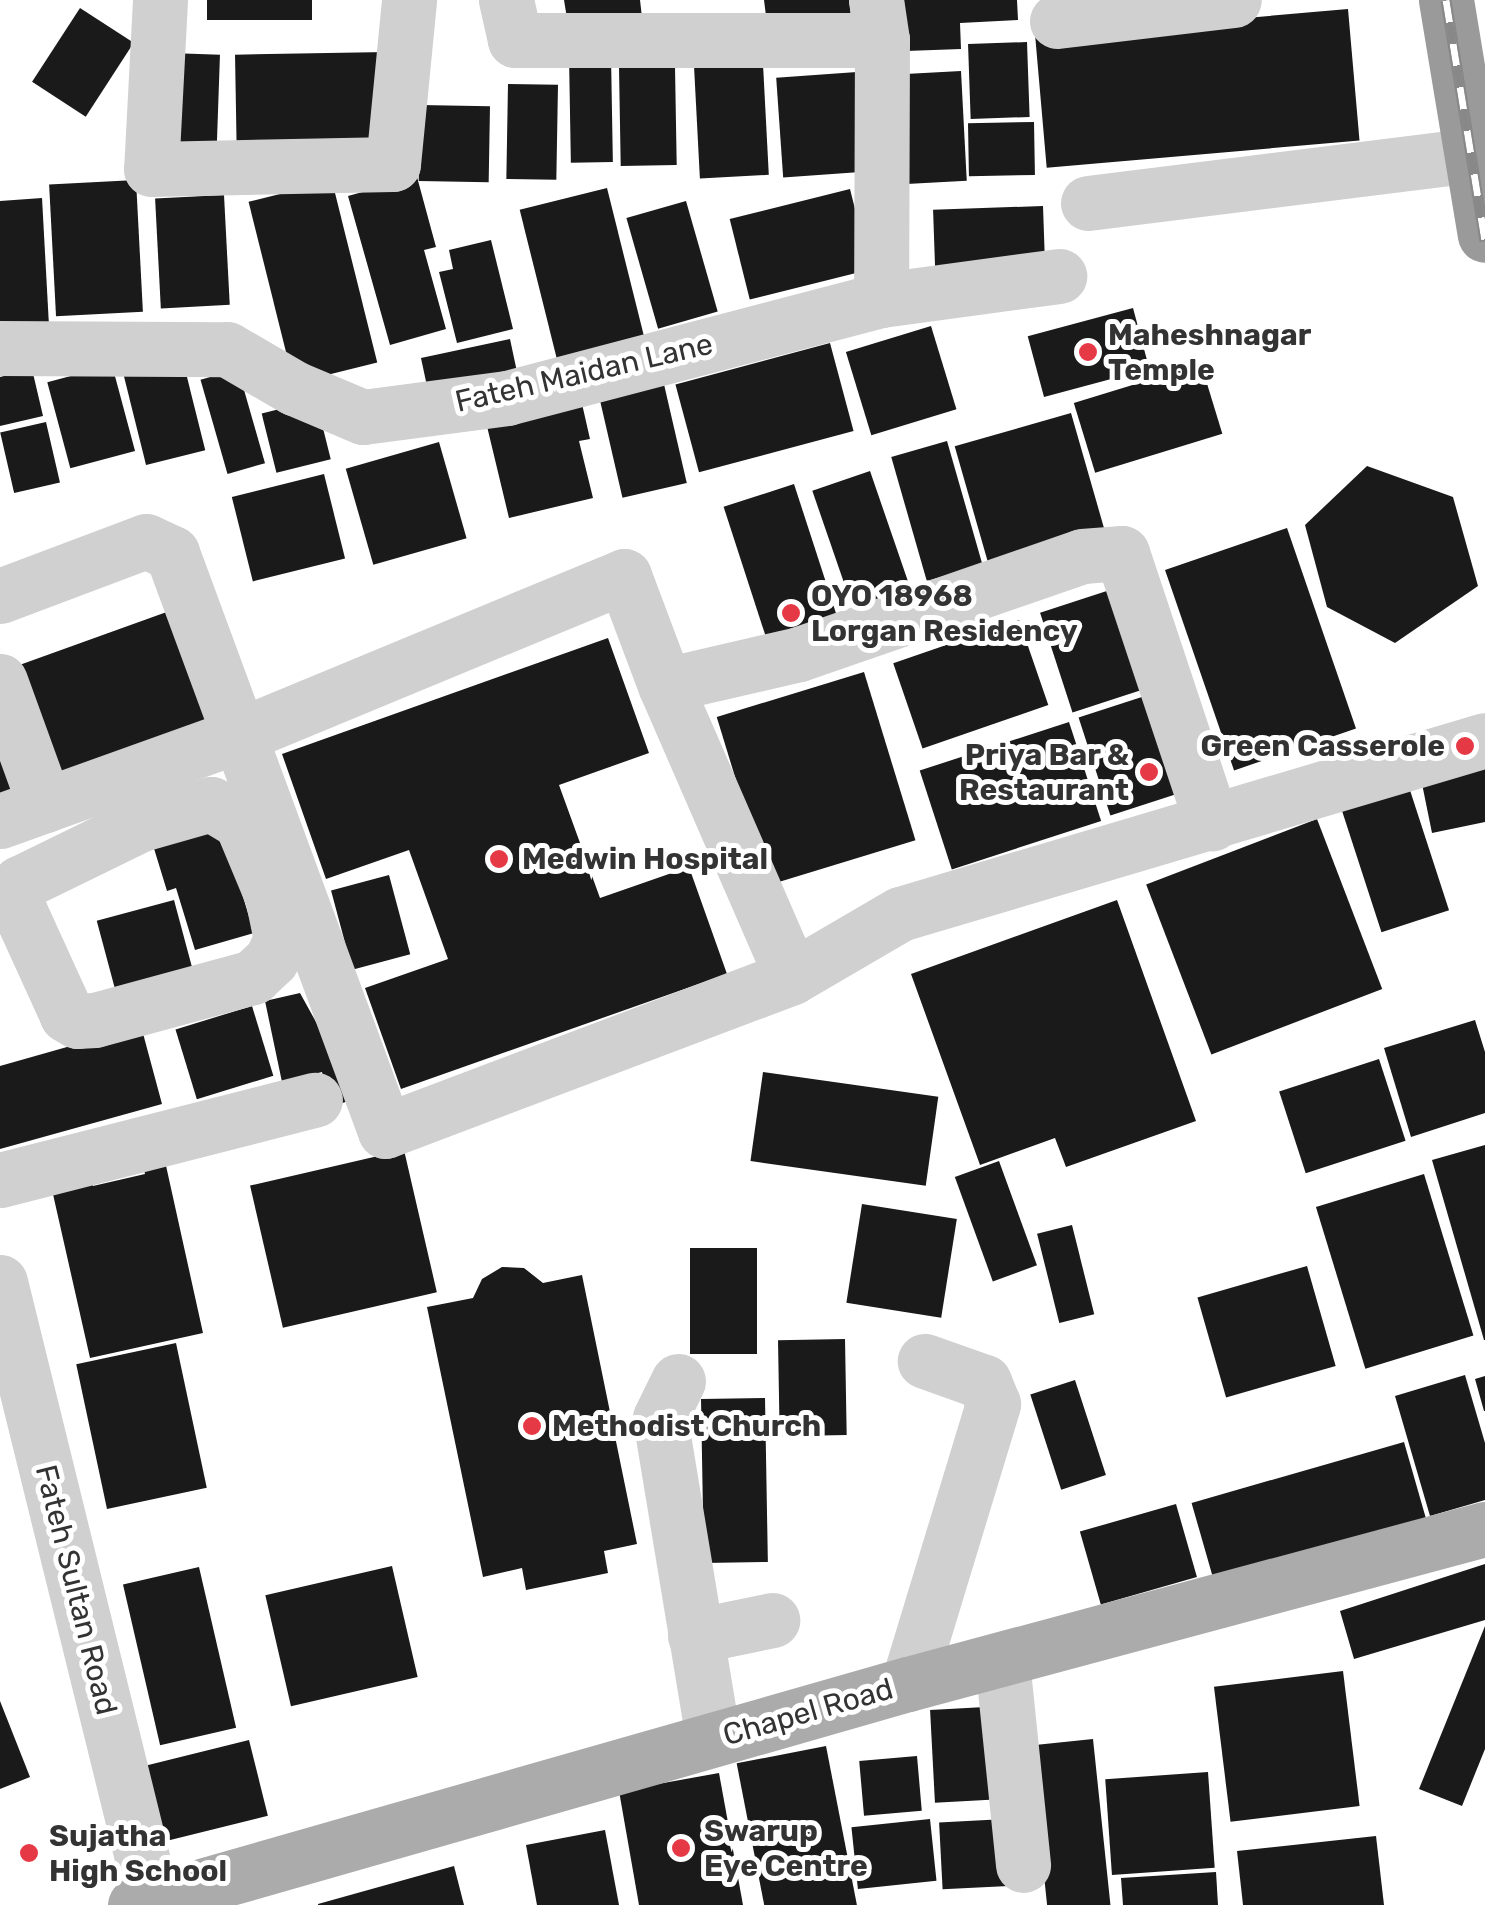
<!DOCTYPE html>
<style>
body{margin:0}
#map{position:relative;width:1485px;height:1905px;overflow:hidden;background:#fff;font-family:Rubik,sans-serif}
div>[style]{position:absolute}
.building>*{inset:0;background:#1a1a1a;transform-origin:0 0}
.minor>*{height:55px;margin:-27.5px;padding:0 27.5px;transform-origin:27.5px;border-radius:27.5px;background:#d0d0d0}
.major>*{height:55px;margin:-27.5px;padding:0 27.5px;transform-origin:27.5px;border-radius:27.5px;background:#ababab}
.highway>*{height:55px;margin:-27.5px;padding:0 27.5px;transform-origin:27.5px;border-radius:27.5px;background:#9a9a9a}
.rail>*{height:11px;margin-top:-5.5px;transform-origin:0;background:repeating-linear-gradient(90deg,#fff 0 22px,#888 0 44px);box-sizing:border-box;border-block:2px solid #888}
.dots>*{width:28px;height:28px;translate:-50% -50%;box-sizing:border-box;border:5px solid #fff;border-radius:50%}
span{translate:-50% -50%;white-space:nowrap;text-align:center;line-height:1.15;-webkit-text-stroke:10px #fff;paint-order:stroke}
.poi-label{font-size:30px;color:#333;font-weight:700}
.left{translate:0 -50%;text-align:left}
.right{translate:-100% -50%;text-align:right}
.street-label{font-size:30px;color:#333}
</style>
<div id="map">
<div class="building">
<div style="left:207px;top:0;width:105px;height:20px"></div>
<div style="clip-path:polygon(564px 0,640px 0,643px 26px,570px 37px)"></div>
<div style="clip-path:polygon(764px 0,849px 0,853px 30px,769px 40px)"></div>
<div style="clip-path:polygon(904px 0,1017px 0,1018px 20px,960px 23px,961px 49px,906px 51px)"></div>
<div style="left:80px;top:8px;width:64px;height:88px;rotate:33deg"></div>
<div style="left:1348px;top:9px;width:132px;height:314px;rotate:85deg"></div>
<div style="left:1027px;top:42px;width:75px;height:59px;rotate:88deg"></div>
<div style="left:387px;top:52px;width:106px;height:152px;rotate:89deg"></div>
<div style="left:170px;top:53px;width:50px;height:106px;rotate:2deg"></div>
<div style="left:611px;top:55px;width:107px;height:42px;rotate:89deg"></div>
<div style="left:763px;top:64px;width:111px;height:69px;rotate:87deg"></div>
<div style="left:675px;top:67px;width:98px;height:56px;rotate:89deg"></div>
<div style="left:961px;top:71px;width:110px;height:65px;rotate:87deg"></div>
<div style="left:857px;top:72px;width:100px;height:81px;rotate:86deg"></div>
<div style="left:508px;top:84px;width:50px;height:95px;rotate:1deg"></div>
<div style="left:420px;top:105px;width:70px;height:76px;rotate:1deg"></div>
<div style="left:1034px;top:122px;width:53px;height:66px;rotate:89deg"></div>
<div style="clip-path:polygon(417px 177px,436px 247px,424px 250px,446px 329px,390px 345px,348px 196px)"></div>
<div style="left:136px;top:180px;width:132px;height:87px;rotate:87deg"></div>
<div style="left:332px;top:181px;width:187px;height:86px;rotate:76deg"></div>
<div style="left:607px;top:188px;width:158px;height:90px;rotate:76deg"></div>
<div style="left:850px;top:189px;width:83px;height:124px;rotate:76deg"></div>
<div style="left:224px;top:195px;width:110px;height:69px;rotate:87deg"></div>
<div style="clip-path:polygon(42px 198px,49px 326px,0 329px,0 201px)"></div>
<div style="left:686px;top:201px;width:115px;height:62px;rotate:74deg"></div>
<div style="left:1043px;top:206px;width:63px;height:110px;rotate:88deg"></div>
<div style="clip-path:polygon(491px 240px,513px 329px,457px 343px,439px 272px,453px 269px,449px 250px)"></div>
<div style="left:1133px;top:308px;width:63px;height:109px;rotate:75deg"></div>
<div style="left:931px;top:326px;width:87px;height:89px;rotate:73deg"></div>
<div style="left:510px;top:339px;width:42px;height:91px;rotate:78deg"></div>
<div style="left:830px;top:343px;width:91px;height:160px;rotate:75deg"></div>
<div style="left:182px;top:357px;width:96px;height:61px;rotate:76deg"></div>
<div style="left:1201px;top:364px;width:73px;height:133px;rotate:73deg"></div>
<div style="left:112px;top:365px;width:89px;height:67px;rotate:75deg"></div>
<div style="left:660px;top:367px;width:119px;height:66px;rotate:77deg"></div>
<div style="clip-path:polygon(32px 369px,43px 416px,0 426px,0 377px)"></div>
<div style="left:238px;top:369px;width:98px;height:39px;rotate:74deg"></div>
<div style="clip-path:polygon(580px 395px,590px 439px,579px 441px,593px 498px,509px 518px,485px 418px)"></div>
<div style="left:316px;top:400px;width:61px;height:56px;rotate:76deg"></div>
<div style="left:1071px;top:413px;width:124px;height:121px;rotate:74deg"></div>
<div style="left:46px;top:422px;width:62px;height:47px;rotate:77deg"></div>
<div style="left:947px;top:441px;width:129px;height:58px;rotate:74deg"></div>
<div style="left:439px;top:442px;width:100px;height:97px;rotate:74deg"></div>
<div style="clip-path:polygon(1367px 466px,1453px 497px,1478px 586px,1395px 643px,1327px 607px,1305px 525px)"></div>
<div style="left:870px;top:471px;width:124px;height:61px;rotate:71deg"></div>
<div style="left:324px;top:474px;width:87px;height:95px;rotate:76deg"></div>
<div style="left:794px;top:484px;width:148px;height:74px;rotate:72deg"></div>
<div style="left:1287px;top:528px;width:212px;height:129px;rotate:71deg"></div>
<div style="left:1119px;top:587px;width:105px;height:83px;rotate:72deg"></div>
<div style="clip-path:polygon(175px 609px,215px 721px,0 798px,0 672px)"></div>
<div style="left:1019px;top:620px;width:90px;height:133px;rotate:71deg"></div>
<div style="clip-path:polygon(608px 638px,649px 753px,559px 785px,600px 898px,689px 867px,727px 974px,401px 1089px,365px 988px,448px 959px,409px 850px,326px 879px,282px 754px)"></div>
<div style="left:864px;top:672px;width:176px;height:154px;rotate:73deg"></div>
<div style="left:1148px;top:695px;width:103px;height:73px;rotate:72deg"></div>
<div style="left:1069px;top:722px;width:104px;height:157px;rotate:72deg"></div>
<div style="clip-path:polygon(1485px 751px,1485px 822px,1432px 833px,1418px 764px)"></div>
<div style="left:1407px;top:781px;width:136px;height:71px;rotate:72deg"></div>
<div style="left:1317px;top:819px;width:182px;height:183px;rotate:69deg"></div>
<div style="clip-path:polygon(220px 821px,254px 933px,195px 950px,176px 888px,167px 891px,152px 842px)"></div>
<div style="left:389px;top:875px;width:82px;height:60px;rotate:75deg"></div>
<div style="left:174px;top:900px;width:73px;height:80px;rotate:75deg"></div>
<div style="clip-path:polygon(1117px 900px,1196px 1121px,1066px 1167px,1055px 1138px,980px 1165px,911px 974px)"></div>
<div style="clip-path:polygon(300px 993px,358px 1098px,330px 1107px,322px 1072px,282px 1082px,265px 1001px)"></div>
<div style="left:252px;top:1006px;width:73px;height:80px;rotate:73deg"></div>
<div style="clip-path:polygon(1475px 1020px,1485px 1052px,1485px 1113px,1411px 1137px,1384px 1048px)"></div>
<div style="clip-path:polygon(141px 1026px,162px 1104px,0 1149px,0 1066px)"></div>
<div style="left:1379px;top:1059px;width:86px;height:105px;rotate:72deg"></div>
<div style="left:763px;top:1072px;width:177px;height:90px;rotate:8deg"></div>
<div style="clip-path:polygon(161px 1143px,203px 1333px,90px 1358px,50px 1181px,89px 1172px,93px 1186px,145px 1174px,139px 1148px)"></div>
<div style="clip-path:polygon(1485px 1145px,1485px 1340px,1484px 1340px,1432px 1160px)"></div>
<div style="left:404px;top:1150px;width:146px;height:158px;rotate:77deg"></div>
<div style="left:999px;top:1161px;width:111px;height:47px;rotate:70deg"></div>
<div style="left:1424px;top:1174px;width:169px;height:113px;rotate:73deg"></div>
<div style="left:862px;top:1204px;width:96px;height:100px;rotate:9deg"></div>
<div style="left:1072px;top:1225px;width:92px;height:36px;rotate:76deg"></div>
<div style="left:690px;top:1248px;width:67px;height:106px"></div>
<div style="left:1307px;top:1266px;width:104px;height:114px;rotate:74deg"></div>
<div style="clip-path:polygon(502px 1267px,524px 1268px,543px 1283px,582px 1275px,637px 1544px,604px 1551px,608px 1573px,526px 1590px,522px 1568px,483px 1577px,427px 1307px,473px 1298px,482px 1279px)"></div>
<div style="left:845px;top:1339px;width:96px;height:67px;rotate:89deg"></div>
<div style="left:176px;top:1343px;width:148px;height:102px;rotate:78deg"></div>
<div style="clip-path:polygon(1465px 1375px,1485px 1443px,1485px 1500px,1430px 1516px,1395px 1396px)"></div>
<div style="clip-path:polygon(1485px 1376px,1485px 1411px,1484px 1411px,1475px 1379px)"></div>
<div style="left:1075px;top:1380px;width:100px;height:47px;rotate:72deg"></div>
<div style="left:765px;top:1398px;width:164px;height:64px;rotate:89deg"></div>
<div style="left:1404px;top:1442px;width:82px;height:221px;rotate:74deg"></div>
<div style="left:1176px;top:1504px;width:76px;height:100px;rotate:74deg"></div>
<div style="clip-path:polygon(1485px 1564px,1485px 1620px,1354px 1659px,1340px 1611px)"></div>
<div style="left:392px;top:1566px;width:114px;height:130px;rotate:77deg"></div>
<div style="left:199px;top:1567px;width:165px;height:78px;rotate:77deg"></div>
<div style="clip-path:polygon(1485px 1626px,1485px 1749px,1462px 1806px,1419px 1789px)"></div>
<div style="left:1343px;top:1671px;width:136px;height:130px;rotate:83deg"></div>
<div style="clip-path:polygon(0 1701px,30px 1777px,0 1789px)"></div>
<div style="left:985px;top:1707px;width:93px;height:55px;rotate:87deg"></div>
<div style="left:1093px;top:1739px;width:167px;height:63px;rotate:84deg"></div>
<div style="left:249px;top:1740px;width:78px;height:111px;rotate:76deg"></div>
<div style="left:826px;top:1746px;width:162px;height:91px;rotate:79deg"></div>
<div style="left:917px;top:1756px;width:55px;height:58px;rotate:85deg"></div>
<div style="left:1208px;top:1772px;width:96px;height:103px;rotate:86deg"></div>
<div style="clip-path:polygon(719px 1773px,743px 1905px,639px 1905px,619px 1791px)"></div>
<div style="left:930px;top:1819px;width:62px;height:79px;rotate:84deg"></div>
<div style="left:1005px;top:1819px;width:67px;height:66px;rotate:87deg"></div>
<div style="clip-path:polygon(605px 1830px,619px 1905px,537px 1905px,526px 1845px)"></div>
<div style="clip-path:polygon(1376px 1836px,1384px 1905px,1243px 1905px,1237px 1851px)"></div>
<div style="clip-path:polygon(454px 1866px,464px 1905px,318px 1905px,318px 1904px)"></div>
<div style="clip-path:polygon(1216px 1872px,1218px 1905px,1123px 1905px,1121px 1878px)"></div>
</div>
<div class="minor">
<div style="left:160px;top:0;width:169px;rotate:93deg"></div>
<div style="left:151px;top:169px;width:242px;rotate:-1.2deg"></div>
<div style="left:393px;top:164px;width:165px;rotate:-84.4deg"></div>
<div style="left:506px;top:0;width:41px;rotate:77.3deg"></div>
<div style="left:515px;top:40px;width:367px"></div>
<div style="left:876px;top:0;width:40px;rotate:81.5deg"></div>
<div style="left:882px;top:40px;width:260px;rotate:90.2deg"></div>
<div style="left:1057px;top:21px;width:178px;rotate:-6.8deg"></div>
<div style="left:1088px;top:203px;width:386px;rotate:-7.1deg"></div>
<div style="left:0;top:348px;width:227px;rotate:0.3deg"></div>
<div style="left:227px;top:349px;width:78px;rotate:30.2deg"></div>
<div style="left:294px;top:388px;width:75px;rotate:22.8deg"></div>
<div style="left:363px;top:417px;width:145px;rotate:-7.5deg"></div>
<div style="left:507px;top:398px;width:387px;rotate:-14.7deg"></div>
<div style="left:881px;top:300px;width:180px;rotate:-7.7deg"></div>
<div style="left:0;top:596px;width:156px;rotate:-20.6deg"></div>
<div style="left:146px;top:541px;width:29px;rotate:25deg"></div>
<div style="left:172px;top:553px;width:616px;rotate:69.77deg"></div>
<div style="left:385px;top:1131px;width:435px;rotate:-20.7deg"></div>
<div style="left:792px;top:977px;width:125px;rotate:-30.3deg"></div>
<div style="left:900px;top:914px;width:610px;rotate:-16.56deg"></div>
<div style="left:0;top:681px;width:132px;rotate:70.1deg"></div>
<div style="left:665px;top:685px;width:138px;rotate:-13deg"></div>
<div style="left:799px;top:654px;width:299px;rotate:-19.1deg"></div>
<div style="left:1082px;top:556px;width:40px;rotate:-4.3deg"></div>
<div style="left:1122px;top:553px;width:285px;rotate:71.6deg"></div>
<div style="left:211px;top:804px;width:35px;rotate:31deg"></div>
<div style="left:241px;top:822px;width:80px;rotate:67.3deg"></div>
<div style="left:272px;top:896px;width:44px;rotate:78.2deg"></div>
<div style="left:281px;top:939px;width:23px;rotate:115deg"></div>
<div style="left:271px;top:960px;width:25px;rotate:137deg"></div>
<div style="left:253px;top:977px;width:164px;rotate:164.8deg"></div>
<div style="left:95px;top:1020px;width:18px;rotate:177deg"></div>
<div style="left:77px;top:1021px;width:12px;rotate:-149deg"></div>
<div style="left:67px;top:1015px;width:113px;rotate:-114.5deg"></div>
<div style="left:20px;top:912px;width:15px;rotate:-106deg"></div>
<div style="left:16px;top:898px;width:16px;rotate:-75deg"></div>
<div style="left:20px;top:883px;width:135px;rotate:-26deg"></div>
<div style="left:141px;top:824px;width:73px;rotate:-15.9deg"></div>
<div style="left:0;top:821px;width:253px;rotate:-19.7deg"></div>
<div style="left:238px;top:736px;width:418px;rotate:-22.5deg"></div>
<div style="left:624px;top:576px;width:116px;rotate:69.4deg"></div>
<div style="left:665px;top:685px;width:318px;rotate:66.5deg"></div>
<div style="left:0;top:1180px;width:325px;rotate:-14.3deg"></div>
<div style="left:0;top:1282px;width:634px;rotate:76.14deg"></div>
<div style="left:678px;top:1381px;width:41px;rotate:115.9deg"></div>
<div style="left:660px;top:1418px;width:325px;rotate:80.6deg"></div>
<div style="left:695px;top:1636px;width:79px;rotate:-11.7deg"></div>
<div style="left:1002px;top:1661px;width:205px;rotate:84.1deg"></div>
<div style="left:908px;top:1684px;width:293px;rotate:-73.1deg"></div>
<div style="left:993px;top:1404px;width:24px;rotate:-112deg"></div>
<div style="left:984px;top:1382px;width:63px;rotate:-160.4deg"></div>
</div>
<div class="major">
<div style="left:135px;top:1905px;width:804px;rotate:-15.96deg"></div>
<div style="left:908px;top:1684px;width:597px;rotate:-15.04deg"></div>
</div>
<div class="highway">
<div style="left:1446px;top:0;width:238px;rotate:80.6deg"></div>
</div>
<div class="rail">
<div style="left:1446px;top:0;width:244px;rotate:80.8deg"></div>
</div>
<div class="dots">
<div style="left:1088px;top:352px;background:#e63946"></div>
<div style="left:791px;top:613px;background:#e63946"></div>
<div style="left:1465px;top:746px;background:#e63946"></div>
<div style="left:1149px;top:772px;background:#e63946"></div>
<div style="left:499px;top:859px;background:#e63946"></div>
<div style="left:532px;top:1426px;background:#e63946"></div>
<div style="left:681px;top:1848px;background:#e63946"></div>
<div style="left:29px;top:1853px;background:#e63946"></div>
</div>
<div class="poi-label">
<span class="left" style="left:1108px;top:352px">Maheshnagar<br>Temple</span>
<span class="left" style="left:811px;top:613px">OYO 18968<br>Lorgan Residency</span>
<span class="right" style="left:1445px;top:746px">Green Casserole</span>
<span class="right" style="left:1129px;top:772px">Priya Bar &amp;<br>Restaurant</span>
<span class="left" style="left:522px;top:859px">Medwin Hospital</span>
<span class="left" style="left:552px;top:1426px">Methodist Church</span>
<span class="left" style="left:704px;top:1848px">Swarup<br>Eye Centre</span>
<span class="left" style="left:49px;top:1853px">Sujatha<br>High School</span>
</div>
<div class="street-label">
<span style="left:584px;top:373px;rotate:-13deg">Fateh Maidan Lane</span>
<span style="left:76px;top:1590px;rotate:76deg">Fateh Sultan Road</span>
<span style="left:808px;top:1712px;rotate:-16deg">Chapel Road</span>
</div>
</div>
